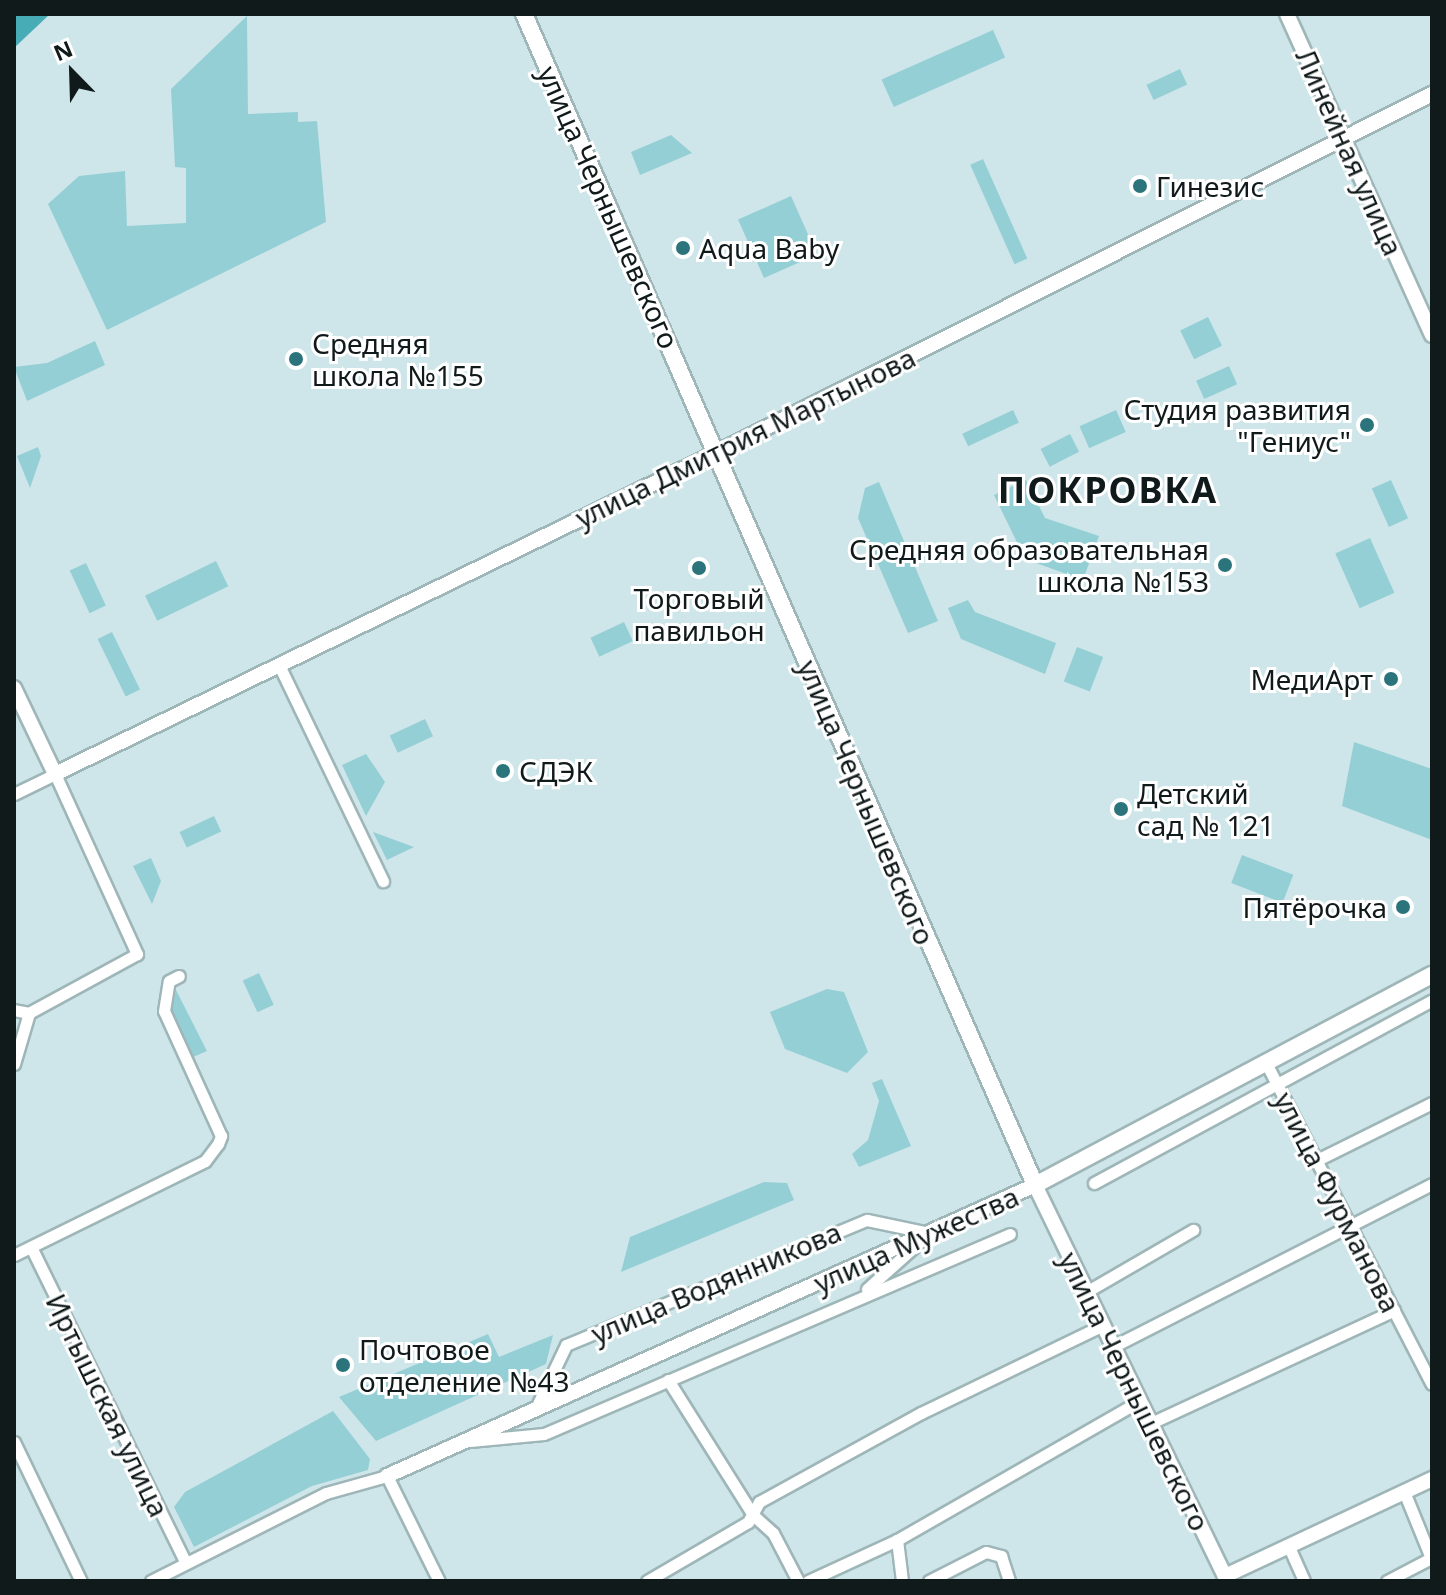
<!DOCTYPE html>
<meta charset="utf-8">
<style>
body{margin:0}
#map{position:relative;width:1446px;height:1595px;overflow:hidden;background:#cee6e9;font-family:"Noto Sans",sans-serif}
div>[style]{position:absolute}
.green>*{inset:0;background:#95cfd6;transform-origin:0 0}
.forest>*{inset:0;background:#48acb7}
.roads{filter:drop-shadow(2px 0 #9fb6b8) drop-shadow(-2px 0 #9fb6b8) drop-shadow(0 2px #9fb6b8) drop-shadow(0 -2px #9fb6b8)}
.minor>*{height:11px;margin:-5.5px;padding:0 5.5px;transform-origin:5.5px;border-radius:5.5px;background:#fff}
.tertiary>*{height:14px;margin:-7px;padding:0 7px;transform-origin:7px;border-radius:7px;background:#fff}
.secondary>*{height:16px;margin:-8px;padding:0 8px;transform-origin:8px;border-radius:8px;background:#fff}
.dots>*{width:22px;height:22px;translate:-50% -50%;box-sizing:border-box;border:4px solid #fff;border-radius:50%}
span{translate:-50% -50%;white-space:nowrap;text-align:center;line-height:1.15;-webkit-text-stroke:6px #fff;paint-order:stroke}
.street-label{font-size:28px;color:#111a1b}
.poi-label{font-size:28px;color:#111a1b}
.left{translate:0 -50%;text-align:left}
.right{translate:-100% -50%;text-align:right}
.district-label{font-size:36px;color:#111a1b;font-weight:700;letter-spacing:2px}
.frame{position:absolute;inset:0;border:16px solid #111a1b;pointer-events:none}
.north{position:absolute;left:32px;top:32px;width:80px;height:80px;-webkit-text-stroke:6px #fff;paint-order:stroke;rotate:337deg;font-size:22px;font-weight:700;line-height:32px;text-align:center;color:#111a1b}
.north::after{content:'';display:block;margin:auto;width:28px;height:36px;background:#111a1b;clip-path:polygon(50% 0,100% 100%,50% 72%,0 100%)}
</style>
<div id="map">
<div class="green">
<div style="clip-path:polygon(247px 16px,248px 114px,298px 112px,298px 122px,317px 121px,326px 222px,107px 330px,48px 204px,79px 176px,125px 171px,127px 226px,186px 223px,186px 168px,175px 167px,171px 89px)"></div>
<div style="left:993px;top:30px;width:30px;height:122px;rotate:66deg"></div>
<div style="left:1180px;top:69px;width:17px;height:37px;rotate:65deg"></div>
<div style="clip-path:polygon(671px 135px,692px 153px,640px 175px,631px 152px)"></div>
<div style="left:983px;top:159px;width:109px;height:14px;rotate:66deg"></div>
<div style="left:791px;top:196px;width:64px;height:58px;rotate:66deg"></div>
<div style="left:1208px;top:317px;width:32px;height:31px;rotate:64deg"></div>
<div style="clip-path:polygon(95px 341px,105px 365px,27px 401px,14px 367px,47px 363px)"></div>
<div style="left:1229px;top:366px;width:20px;height:36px;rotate:66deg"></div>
<div style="left:1013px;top:410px;width:14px;height:56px;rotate:65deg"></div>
<div style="left:1116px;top:410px;width:24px;height:40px;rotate:66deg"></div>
<div style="left:1070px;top:434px;width:20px;height:33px;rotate:63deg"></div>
<div style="clip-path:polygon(38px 447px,41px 456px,30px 488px,17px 456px)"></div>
<div style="clip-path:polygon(1026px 480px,1045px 518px,1099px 536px,1083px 580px,1025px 559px,994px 495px)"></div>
<div style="left:1391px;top:480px;width:42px;height:21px;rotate:66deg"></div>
<div style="clip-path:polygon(879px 482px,938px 621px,908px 633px,858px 518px,865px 488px)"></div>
<div style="left:1370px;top:538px;width:60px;height:38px;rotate:66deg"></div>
<div style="left:216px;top:561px;width:28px;height:79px;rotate:64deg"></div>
<div style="left:86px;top:563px;width:47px;height:18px;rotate:65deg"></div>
<div style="clip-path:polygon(968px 600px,975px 612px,1056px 643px,1045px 674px,961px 639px,948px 608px)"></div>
<div style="left:624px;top:622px;width:21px;height:37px;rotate:65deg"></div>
<div style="left:112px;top:632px;width:64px;height:16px;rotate:64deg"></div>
<div style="left:1077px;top:647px;width:28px;height:37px;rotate:21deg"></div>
<div style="left:425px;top:719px;width:19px;height:39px;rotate:65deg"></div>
<div style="clip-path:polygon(1354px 742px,1432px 769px,1432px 840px,1342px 806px)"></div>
<div style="clip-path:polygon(366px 754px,385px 782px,366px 816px,342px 765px)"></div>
<div style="left:214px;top:816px;width:17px;height:38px;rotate:65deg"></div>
<div style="clip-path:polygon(373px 832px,414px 847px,387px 860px)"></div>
<div style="left:1242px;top:855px;width:55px;height:30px;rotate:21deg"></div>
<div style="clip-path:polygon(151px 858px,161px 881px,152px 904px,133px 866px)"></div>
<div style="left:259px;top:973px;width:35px;height:18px;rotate:65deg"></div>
<div style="clip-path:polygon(827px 989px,844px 992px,868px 1052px,847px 1073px,785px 1049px,770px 1012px)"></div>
<div style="clip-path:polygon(176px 990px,207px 1051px,191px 1058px,170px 1016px)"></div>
<div style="clip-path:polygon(882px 1079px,911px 1146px,859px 1167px,852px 1154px,868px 1140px,879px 1101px,872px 1083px)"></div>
<div style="clip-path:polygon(764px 1182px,787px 1183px,794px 1200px,621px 1272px,630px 1237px)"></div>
<div style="clip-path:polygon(488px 1334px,499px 1357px,553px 1335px,546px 1364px,376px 1441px,339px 1397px)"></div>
<div style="clip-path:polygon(333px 1411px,370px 1459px,368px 1470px,312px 1486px,194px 1547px,174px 1507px,185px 1492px)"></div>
</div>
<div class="forest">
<div style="clip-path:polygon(18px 14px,50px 14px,14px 48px,14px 18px)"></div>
</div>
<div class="roads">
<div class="minor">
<div style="left:279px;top:665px;width:240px;rotate:64.3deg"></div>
<div style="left:14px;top:794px;width:46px;rotate:-26deg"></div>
<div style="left:55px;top:774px;width:198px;rotate:65.5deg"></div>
<div style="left:137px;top:954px;width:123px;rotate:151.4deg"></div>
<div style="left:29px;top:1013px;width:15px;rotate:-169deg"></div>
<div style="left:1266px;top:1063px;width:361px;rotate:62.7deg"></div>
<div style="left:14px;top:1064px;width:53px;rotate:-73.6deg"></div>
<div style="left:1315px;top:1161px;width:131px;rotate:-26.4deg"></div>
<div style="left:1094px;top:1183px;width:384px;rotate:-28.4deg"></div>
<div style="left:31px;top:1247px;width:352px;rotate:63.9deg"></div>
<div style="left:14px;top:1255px;width:213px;rotate:-26.2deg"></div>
<div style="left:205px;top:1161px;width:21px;rotate:-53deg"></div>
<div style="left:218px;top:1144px;width:9px;rotate:-69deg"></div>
<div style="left:221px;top:1136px;width:137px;rotate:-114.5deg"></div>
<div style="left:164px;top:1011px;width:30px;rotate:-81deg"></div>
<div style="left:169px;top:981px;width:11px;rotate:-27deg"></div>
<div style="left:867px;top:1289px;width:79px;rotate:-41.9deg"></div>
<div style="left:1086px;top:1292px;width:124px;rotate:-30.1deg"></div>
<div style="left:1114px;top:1346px;width:357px;rotate:-27deg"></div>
<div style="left:668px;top:1380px;width:160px;rotate:57.8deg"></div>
<div style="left:753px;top:1515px;width:27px;rotate:42deg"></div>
<div style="left:773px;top:1533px;width:54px;rotate:62.5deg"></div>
<div style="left:535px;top:1410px;width:72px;rotate:-64.5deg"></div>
<div style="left:566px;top:1345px;width:326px;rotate:-22.6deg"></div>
<div style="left:867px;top:1220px;width:63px;rotate:11.8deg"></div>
<div style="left:1151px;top:1423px;width:268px;rotate:-24.9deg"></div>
<div style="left:470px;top:1441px;width:74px;rotate:-5.4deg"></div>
<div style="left:544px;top:1434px;width:507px;rotate:-23.23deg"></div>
<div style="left:14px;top:1442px;width:154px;rotate:64.3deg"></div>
<div style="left:897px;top:1540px;width:41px;rotate:83deg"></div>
<div style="left:1289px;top:1547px;width:37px;rotate:66deg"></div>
<div style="left:151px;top:1581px;width:196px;rotate:-26.7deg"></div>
<div style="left:326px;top:1493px;width:63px;rotate:-15.6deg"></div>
<div style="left:387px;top:1476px;width:117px;rotate:63.7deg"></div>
<div style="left:647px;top:1581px;width:117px;rotate:-30.3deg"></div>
<div style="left:748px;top:1522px;width:23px;rotate:-61deg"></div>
<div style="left:759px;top:1502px;width:185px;rotate:-28.8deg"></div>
<div style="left:921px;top:1413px;width:200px;rotate:-25.8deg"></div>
<div style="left:808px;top:1581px;width:98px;rotate:-24.7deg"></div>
<div style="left:897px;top:1540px;width:280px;rotate:-29.8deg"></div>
<div style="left:929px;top:1581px;width:64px;rotate:-27deg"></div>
<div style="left:986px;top:1552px;width:16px;rotate:15deg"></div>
<div style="left:1001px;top:1556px;width:26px;rotate:72deg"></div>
<div style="left:1387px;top:1581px;width:50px;rotate:-27.6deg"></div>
<div style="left:1431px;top:1558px;width:69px;rotate:-112.1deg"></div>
</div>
<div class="tertiary">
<div style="left:1287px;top:14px;width:352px;rotate:65.7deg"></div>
<div style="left:14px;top:688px;width:95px;rotate:64.5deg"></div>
<div style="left:55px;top:774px;width:735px;rotate:-25.9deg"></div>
<div style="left:716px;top:453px;width:801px;rotate:-26.63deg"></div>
<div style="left:387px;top:1476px;width:710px;rotate:-24.18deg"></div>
<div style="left:1035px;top:1185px;width:435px;rotate:64.1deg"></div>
<div style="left:1225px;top:1576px;width:229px;rotate:-25.1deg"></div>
</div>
<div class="secondary">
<div style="left:524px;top:14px;width:1278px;rotate:66.42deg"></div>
<div style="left:1035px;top:1185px;width:449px;rotate:-27.9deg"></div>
</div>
</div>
<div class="dots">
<div style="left:1140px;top:186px;background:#2b747c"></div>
<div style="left:683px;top:248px;background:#2b747c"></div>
<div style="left:296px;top:359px;background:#2b747c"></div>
<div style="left:1367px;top:425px;background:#2b747c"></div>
<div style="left:1225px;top:565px;background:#2b747c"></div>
<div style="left:699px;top:568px;background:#2b747c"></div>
<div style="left:1391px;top:679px;background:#2b747c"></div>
<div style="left:503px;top:771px;background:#2b747c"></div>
<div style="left:1121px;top:809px;background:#2b747c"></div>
<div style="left:1403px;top:907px;background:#2b747c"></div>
<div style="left:343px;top:1365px;background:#2b747c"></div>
</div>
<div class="street-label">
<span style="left:1350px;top:152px;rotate:66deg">Линейная улица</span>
<span style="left:609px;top:207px;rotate:66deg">улица Чернышевского</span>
<span style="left:745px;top:437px;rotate:-26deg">улица Дмитрия Мартынова</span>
<span style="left:867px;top:802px;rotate:67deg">улица Чернышевского</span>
<span style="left:1338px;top:1202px;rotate:63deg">улица Фурманова</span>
<span style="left:916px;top:1239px;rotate:-24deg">улица Мужества</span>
<span style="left:716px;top:1282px;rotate:-23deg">улица Водянникова</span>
<span style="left:1135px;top:1391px;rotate:64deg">улица Чернышевского</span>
<span style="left:108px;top:1405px;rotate:64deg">Иртышская улица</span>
</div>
<div class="poi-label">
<span class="left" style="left:1156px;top:186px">Гинезис</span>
<span class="left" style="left:699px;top:248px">Aqua Baby</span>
<span class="left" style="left:312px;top:359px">Средняя<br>школа №155</span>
<span class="right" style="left:1351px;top:425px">Студия развития<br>"Гениус"</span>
<span class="right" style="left:1209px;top:565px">Средняя образовательная<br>школа №153</span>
<span style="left:699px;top:614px">Торговый<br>павильон</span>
<span class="right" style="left:1373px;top:679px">МедиАрт</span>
<span class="left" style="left:519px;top:771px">СДЭК</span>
<span class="left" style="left:1137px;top:809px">Детский<br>сад № 121</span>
<span class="right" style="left:1387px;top:907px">Пятёрочка</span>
<span class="left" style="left:359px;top:1365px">Почтовое<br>отделение №43</span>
</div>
<div class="district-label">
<span style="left:1108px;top:490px">ПОКРОВКА</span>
</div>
<div class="frame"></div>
<div class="north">N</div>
</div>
